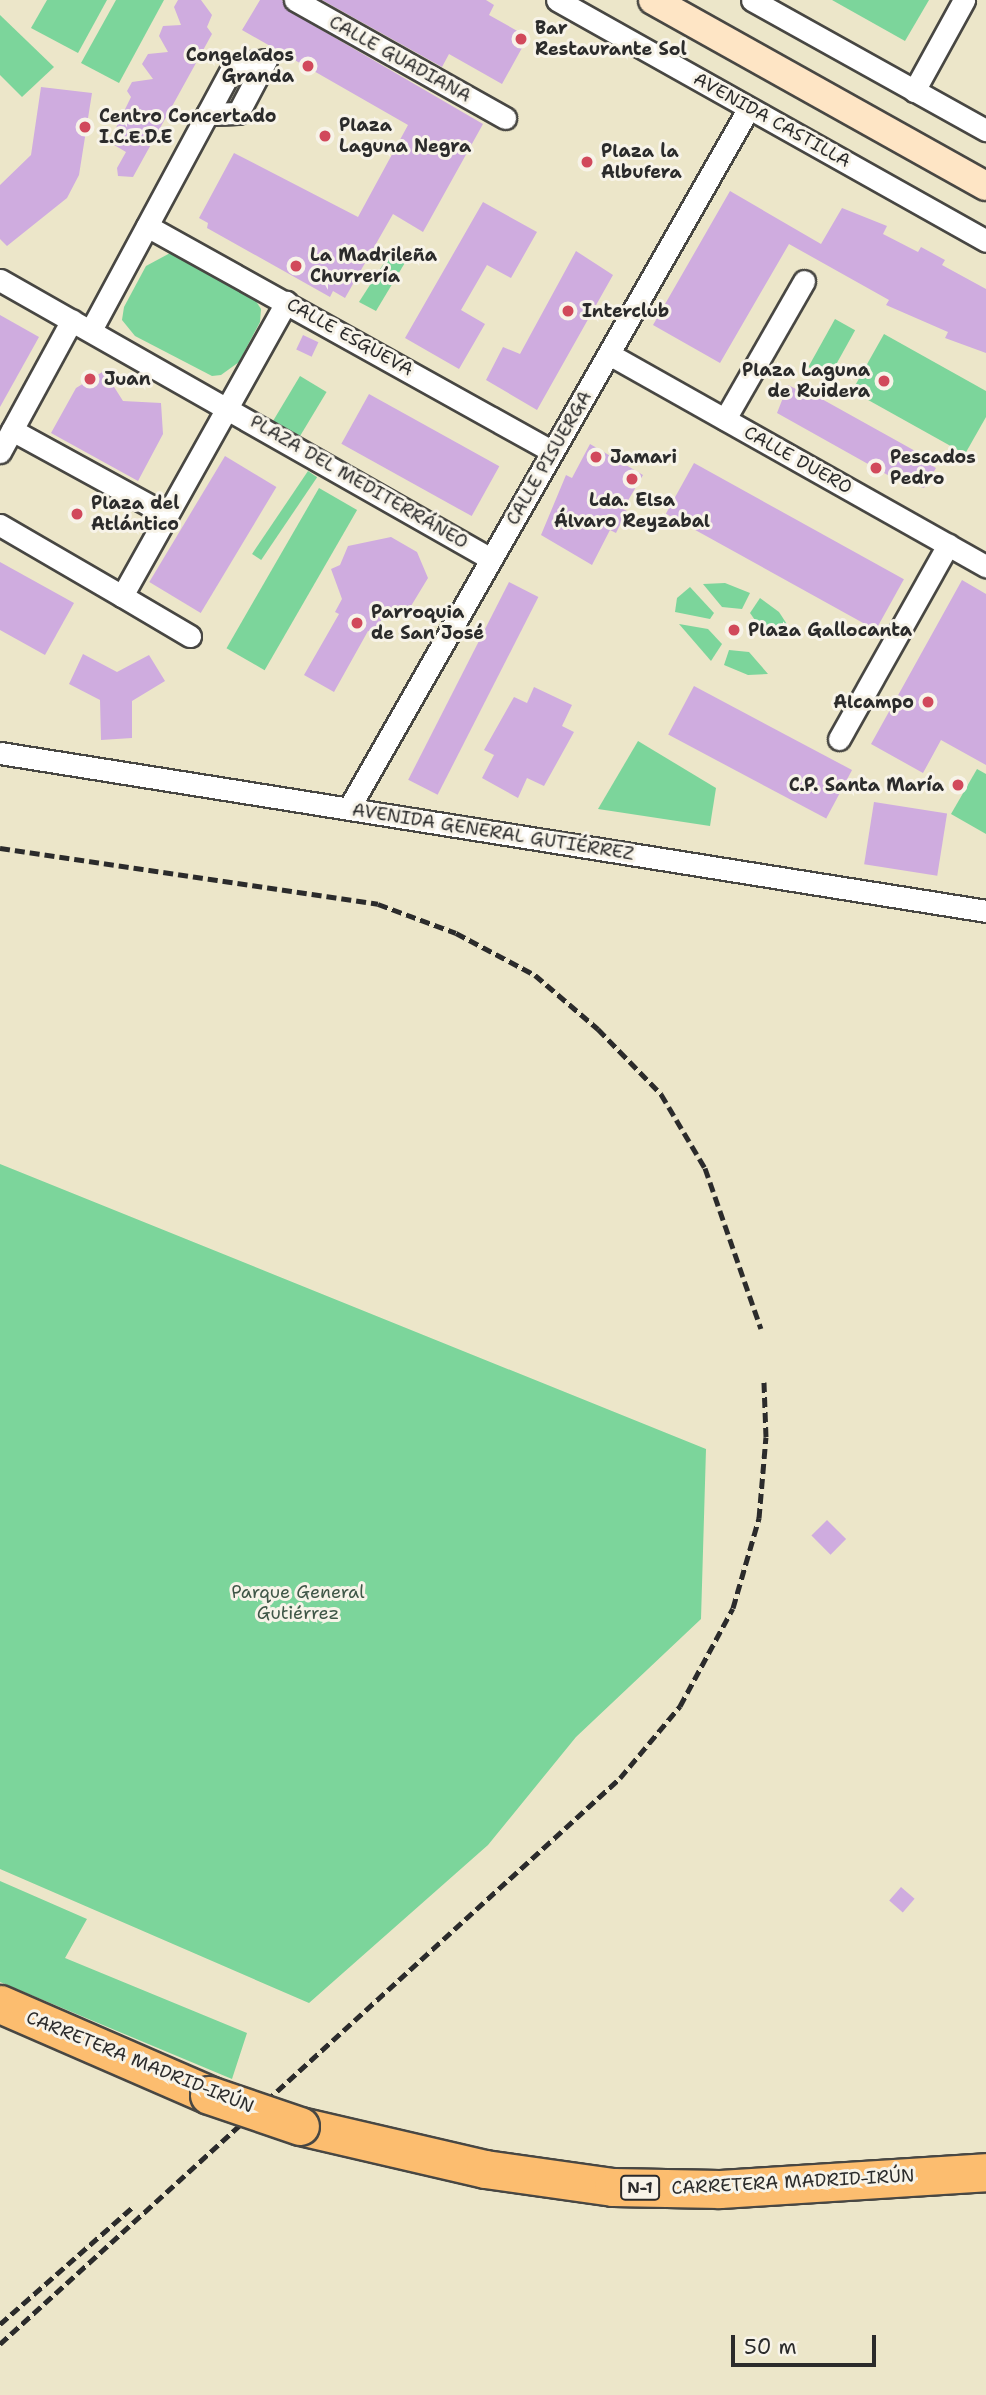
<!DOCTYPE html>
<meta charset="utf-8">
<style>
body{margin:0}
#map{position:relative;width:986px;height:2395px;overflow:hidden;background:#ece6c9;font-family:"Shantell Sans",sans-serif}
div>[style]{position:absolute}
.green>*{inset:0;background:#7cd59b;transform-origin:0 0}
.building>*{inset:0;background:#cfacdf;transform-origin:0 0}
.roads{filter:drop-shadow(2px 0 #484743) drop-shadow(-2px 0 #484743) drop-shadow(0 2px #484743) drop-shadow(0 -2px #484743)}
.street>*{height:21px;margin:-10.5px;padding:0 10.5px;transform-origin:10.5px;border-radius:10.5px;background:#fff}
.secondary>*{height:28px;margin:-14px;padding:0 14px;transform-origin:14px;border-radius:14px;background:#fee5c5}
.highway>*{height:37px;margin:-18.5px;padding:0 18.5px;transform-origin:18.5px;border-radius:18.5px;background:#fcbd6f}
.rail>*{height:5px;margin-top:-2.5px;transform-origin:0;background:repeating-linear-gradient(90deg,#2b2b2b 0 10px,transparent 0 15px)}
.bridges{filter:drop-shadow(2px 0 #484743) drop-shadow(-2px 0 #484743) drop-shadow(0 2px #484743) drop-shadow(0 -2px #484743)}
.highway-bridge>*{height:37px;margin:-18.5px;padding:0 18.5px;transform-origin:18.5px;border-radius:18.5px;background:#fcbd6f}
.dots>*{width:19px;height:19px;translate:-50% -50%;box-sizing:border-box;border:4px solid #f7f3e8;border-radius:50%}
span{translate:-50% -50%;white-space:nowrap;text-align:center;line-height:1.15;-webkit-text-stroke:6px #f7f3e8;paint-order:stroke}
.shield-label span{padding:2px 5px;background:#f7f3e8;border:2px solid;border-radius:5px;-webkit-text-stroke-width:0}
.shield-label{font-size:16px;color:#2b2b2b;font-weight:700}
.poi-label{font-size:18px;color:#2b2b2b;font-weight:700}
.left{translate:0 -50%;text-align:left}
.right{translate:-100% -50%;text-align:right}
.street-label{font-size:18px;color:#2b2b2b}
.park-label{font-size:18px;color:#3f5647}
.scale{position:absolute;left:731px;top:2335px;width:145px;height:32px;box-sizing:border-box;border:4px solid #2b2b2b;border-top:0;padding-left:9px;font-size:21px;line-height:24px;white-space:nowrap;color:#2b2b2b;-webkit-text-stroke:5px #f7f3e8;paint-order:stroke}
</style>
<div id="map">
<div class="green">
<div style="clip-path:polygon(47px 0,107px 0,78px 53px,31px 28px)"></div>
<div style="clip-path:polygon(116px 0,164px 0,119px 83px,81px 63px)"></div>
<div style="clip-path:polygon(832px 0,929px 0,905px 41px)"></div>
<div style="clip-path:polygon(0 15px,54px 67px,22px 97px,0 75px)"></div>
<div style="clip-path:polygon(393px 249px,409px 256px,376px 311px,359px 302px)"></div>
<div style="clip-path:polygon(172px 252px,252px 295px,261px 309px,260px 322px,239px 362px,221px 375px,212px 376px,135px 336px,122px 320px,124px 307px,146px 266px)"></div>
<div style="left:835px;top:319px;width:23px;height:55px;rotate:29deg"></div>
<div style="clip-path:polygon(884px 334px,986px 391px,986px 417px,965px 454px,852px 391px)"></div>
<div style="left:300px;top:376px;width:31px;height:55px;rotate:31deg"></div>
<div style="left:308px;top:471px;width:11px;height:100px;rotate:34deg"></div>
<div style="left:319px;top:488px;width:44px;height:185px;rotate:30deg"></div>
<div style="clip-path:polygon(725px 583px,750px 593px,742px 609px,722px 607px,703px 584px)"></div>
<div style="clip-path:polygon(690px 587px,714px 613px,710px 619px,675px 612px,677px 598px)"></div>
<div style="clip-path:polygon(760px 598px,779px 612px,794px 635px,762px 630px,750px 613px)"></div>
<div style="clip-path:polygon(679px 624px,708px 629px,722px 644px,711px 661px)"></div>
<div style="clip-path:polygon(729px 650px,749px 652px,768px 674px,748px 675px,724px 665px)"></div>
<div style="clip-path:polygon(638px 741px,716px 788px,710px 826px,598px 809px)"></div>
<div style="clip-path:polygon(977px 769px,986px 774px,986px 834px,951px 814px)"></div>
<div style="clip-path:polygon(0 1164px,706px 1449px,701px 1619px,576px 1737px,488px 1845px,309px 2003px,0 1869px)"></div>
<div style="clip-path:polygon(0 1881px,87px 1919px,65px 1958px,247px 2033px,232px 2079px,0 1982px)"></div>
</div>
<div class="building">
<div style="clip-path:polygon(178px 0,201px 0,212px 15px,207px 27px,212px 34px,133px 177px,118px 176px,117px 168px,126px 152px,109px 142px,131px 97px,127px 91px,132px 82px,153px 79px,142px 64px,148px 54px,168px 52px,159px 36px,163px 26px,181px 25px,174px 7px)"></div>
<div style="clip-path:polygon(260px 0,282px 0,289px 11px,483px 124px,423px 232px,393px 214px,345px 298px,333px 291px,330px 297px,207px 228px,208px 223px,199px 218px,234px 153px,358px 217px,408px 125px,242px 30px)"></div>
<div style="clip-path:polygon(322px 0,486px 0,494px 5px,489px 15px,528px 37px,502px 84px,449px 54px,442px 67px)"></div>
<div style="clip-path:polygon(41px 87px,92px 93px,79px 175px,67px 198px,7px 246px,0 239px,0 185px,31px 155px)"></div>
<div style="clip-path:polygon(730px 191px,821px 244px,842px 208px,887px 226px,883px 234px,918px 252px,921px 247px,945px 260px,942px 265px,986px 289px,986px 353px,945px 338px,948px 332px,886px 305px,889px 300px,789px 244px,720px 363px,653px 325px)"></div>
<div style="clip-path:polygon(483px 202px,537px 232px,511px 278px,487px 265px,461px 310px,485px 324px,459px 369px,405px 338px)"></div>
<div style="clip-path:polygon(576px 251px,613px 275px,537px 410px,486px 380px,503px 347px,520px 354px)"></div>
<div style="clip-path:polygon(0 315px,39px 337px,0 407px)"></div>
<div style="left:303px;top:335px;width:17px;height:16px;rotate:25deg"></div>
<div style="clip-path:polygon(104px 371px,123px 401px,161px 403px,163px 434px,138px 481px,51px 433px,76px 388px)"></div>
<div style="clip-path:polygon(788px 385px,800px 391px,802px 388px,926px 457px,924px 461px,936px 468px,924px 488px,893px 478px,777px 413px)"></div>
<div style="left:369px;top:394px;width:149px;height:57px;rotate:29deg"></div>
<div style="clip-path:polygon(590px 444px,643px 475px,623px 509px,627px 511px,616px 533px,610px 530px,592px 565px,541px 535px,566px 475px,572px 478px)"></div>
<div style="left:225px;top:456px;width:60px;height:147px;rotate:31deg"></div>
<div style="left:694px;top:463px;width:240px;height:58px;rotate:29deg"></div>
<div style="clip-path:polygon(391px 537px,417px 552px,428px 578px,408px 611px,385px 614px,374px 632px,368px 631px,334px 692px,304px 675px,339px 614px,335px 612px,342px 599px,331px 569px,340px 565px,348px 546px)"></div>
<div style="clip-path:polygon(0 562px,74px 603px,45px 655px,0 630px)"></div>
<div style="clip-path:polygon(962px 580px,986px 594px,986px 765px,941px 740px,923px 773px,871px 744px)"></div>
<div style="left:509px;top:582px;width:33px;height:222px;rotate:27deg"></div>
<div style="clip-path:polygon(83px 654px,117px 672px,149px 655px,165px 681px,132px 701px,132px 738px,101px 740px,100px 700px,69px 684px)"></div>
<div style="left:694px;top:686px;width:179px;height:55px;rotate:28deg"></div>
<div style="clip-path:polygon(534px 687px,572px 705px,562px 726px,574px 732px,544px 786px,527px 778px,518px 798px,482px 778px,494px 755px,484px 750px,514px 697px,527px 703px)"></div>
<div style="left:874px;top:802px;width:74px;height:63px;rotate:9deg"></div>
<div style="left:827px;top:1520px;width:27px;height:22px;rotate:45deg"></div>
<div style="left:901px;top:1887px;width:18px;height:18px;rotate:41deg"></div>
</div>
<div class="roads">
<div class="street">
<div style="left:295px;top:0;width:241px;rotate:29.3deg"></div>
<div style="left:557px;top:0;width:492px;rotate:29.3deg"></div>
<div style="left:752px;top:0;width:268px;rotate:29.1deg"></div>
<div style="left:914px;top:91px;width:104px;rotate:-61.2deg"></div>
<div style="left:147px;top:226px;width:463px;rotate:29.1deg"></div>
<div style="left:0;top:280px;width:565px;rotate:29.61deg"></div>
<div style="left:91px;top:330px;width:302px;rotate:-61.7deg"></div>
<div style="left:234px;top:64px;width:32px;rotate:-7deg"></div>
<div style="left:266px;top:60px;width:60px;rotate:117.8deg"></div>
<div style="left:238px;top:113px;width:31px;rotate:178deg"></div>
<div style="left:609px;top:354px;width:433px;rotate:29.4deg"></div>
<div style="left:725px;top:419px;width:159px;rotate:-60.2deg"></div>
<div style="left:12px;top:430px;width:177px;rotate:28.7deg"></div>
<div style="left:0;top:452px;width:150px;rotate:-61.4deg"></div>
<div style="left:0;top:525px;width:141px;rotate:30.2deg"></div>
<div style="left:122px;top:596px;width:337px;rotate:-60.8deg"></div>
<div style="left:122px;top:596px;width:79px;rotate:30.5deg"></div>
<div style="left:839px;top:739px;width:223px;rotate:-60.7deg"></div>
<div style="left:0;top:753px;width:999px;rotate:9.1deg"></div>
<div style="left:349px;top:808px;width:806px;rotate:-60.26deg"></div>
</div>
<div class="secondary">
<div style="left:653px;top:0;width:381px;rotate:29.2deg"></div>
</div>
<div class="highway">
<div style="left:0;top:2004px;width:228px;rotate:23.5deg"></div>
<div style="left:300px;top:2126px;width:190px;rotate:13.1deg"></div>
<div style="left:485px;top:2169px;width:129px;rotate:8deg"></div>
<div style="left:613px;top:2187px;width:106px;rotate:1.1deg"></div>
<div style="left:719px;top:2189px;width:268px;rotate:-3.6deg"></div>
</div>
</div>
<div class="rail">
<div style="left:0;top:848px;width:382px;rotate:8.4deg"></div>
<div style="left:378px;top:904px;width:83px;rotate:20.4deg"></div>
<div style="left:456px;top:933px;width:89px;rotate:28deg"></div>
<div style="left:535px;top:975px;width:83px;rotate:40.6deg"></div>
<div style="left:598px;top:1029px;width:91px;rotate:45.9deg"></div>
<div style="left:661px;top:1094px;width:86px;rotate:59.3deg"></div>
<div style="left:705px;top:1168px;width:170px;rotate:70.8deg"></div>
<div style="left:0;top:2324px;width:179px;rotate:-41.4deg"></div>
<div style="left:0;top:2344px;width:839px;rotate:-42.39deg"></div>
<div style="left:620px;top:1778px;width:94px;rotate:-50.2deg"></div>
<div style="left:680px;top:1706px;width:111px;rotate:-61.6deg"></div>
<div style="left:733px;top:1608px;width:94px;rotate:-73.9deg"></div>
<div style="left:759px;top:1518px;width:81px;rotate:-85.1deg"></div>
<div style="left:766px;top:1437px;width:55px;rotate:-92.1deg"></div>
</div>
<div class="bridges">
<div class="highway-bridge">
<div style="left:209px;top:2095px;width:96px;rotate:18.8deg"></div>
</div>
</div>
<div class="dots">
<div style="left:521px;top:39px;background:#d1495b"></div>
<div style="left:308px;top:66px;background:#d1495b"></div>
<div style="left:85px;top:127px;background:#d1495b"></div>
<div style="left:325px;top:136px;background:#d1495b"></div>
<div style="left:587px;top:162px;background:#d1495b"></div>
<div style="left:296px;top:266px;background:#d1495b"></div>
<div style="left:568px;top:311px;background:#d1495b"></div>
<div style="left:90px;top:379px;background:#d1495b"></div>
<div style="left:884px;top:381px;background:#d1495b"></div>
<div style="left:596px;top:457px;background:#d1495b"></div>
<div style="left:876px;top:468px;background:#d1495b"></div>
<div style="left:632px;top:479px;background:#d1495b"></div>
<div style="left:77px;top:514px;background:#d1495b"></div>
<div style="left:357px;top:623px;background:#d1495b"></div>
<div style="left:734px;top:630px;background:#d1495b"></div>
<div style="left:928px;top:702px;background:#d1495b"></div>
<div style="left:958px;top:785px;background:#d1495b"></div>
</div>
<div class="shield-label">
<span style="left:640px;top:2188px">N-1</span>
</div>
<div class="poi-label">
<span class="left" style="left:535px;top:39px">Bar<br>Restaurante Sol</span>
<span class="right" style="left:294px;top:66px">Congelados<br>Granda</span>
<span class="left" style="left:99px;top:127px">Centro Concertado<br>I.C.E.D.E</span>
<span class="left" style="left:339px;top:136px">Plaza<br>Laguna Negra</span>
<span class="left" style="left:601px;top:162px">Plaza la<br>Albufera</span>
<span class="left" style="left:310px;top:266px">La Madrileña<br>Churrería</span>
<span class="left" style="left:582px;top:311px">Interclub</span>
<span class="right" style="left:870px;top:381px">Plaza Laguna<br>de Ruidera</span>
<span class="left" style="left:104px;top:379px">Juan</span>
<span class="left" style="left:610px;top:457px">Jamari</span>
<span class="left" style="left:890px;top:468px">Pescados<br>Pedro</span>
<span style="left:632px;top:511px">Lda. Elsa<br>Álvaro Reyzabal</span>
<span class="left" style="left:91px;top:514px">Plaza del<br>Atlántico</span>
<span class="left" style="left:371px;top:623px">Parroquia<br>de San José</span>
<span class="left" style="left:748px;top:630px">Plaza Gallocanta</span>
<span class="right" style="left:914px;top:702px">Alcampo</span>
<span class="right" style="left:944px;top:785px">C.P. Santa María</span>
</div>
<div class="street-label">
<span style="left:400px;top:59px;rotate:29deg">CALLE GUADIANA</span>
<span style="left:772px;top:120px;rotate:29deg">AVENIDA CASTILLA</span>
<span style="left:350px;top:337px;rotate:29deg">CALLE ESGUEVA</span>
<span style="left:549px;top:458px;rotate:-60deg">CALLE PISUERGA</span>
<span style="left:798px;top:460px;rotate:29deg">CALLE DUERO</span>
<span style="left:359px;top:482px;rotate:30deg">PLAZA DEL MEDITERRÁNEO</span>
<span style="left:493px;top:832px;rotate:9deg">AVENIDA GENERAL GUTIÉRREZ</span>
<span style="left:140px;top:2062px;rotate:22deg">CARRETERA MADRID-IRÚN</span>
<span style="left:793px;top:2182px;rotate:-3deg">CARRETERA MADRID-IRÚN</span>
</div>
<div class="park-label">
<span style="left:298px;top:1603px">Parque General<br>Gutiérrez</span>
</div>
<div class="scale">50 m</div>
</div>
